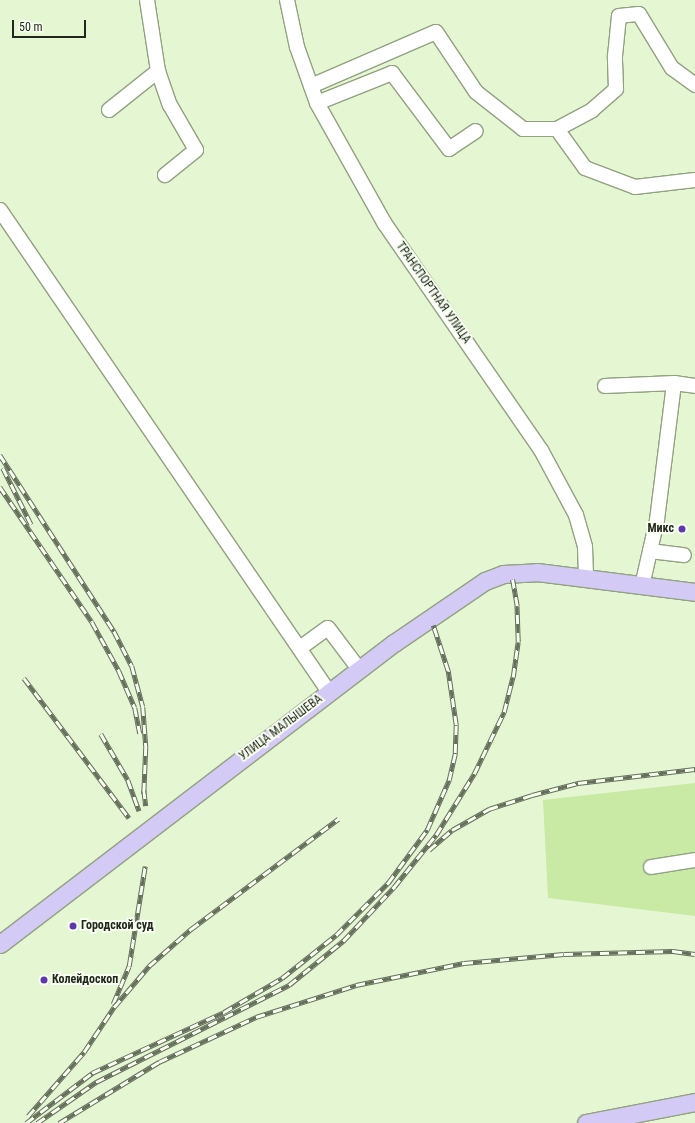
<!DOCTYPE html>
<meta charset="utf-8">
<style>
body{margin:0}
#map{position:relative;width:695px;height:1123px;overflow:hidden;background:#e5f6d3;font-family:"Roboto Condensed",sans-serif}
div>[style]{position:absolute}
.green>*{inset:0;background:#c9eaa5}
.roads{filter:drop-shadow(1px 0 #92a181) drop-shadow(-1px 0 #92a181) drop-shadow(0 1px #92a181) drop-shadow(0 -1px #92a181)}
.minor>*{height:14px;margin:-7px;padding:0 7px;transform-origin:7px;border-radius:7px;background:#fff}
.major>*{height:17px;margin:-8.5px;padding:0 8.5px;transform-origin:8.5px;border-radius:8.5px;background:#d3caf6}
.rail>*{height:4.5px;margin-top:-2.25px;transform-origin:0;background:repeating-linear-gradient(90deg,#f8fff1 0 9px,#656f5b 0 18px);box-sizing:border-box;border-block:1px solid #656f5b}
.dots>*{width:11px;height:11px;translate:-50% -50%;box-sizing:border-box;border:2px solid #f8fff1;border-radius:50%}
span{translate:-50% -50%;white-space:nowrap;text-align:center;line-height:1.15;-webkit-text-stroke:4px #f8fff1;paint-order:stroke}
.street-label{font-size:12px;color:#21281b}
.poi-label{font-size:12px;color:#21281b;font-weight:700}
.right{translate:-100% -50%;text-align:right}
.left{translate:0 -50%;text-align:left}
.scale{position:absolute;left:12px;top:20px;width:74px;height:18px;box-sizing:border-box;border:2px solid #21281b;border-top:0;padding-left:5px;font-size:12px;line-height:14px;white-space:nowrap;color:#21281b;-webkit-text-stroke:3px #f8fff1;paint-order:stroke}
</style>
<div id="map">
<div class="green">
<div style="clip-path:polygon(695px 783px,695px 916px,548px 898px,543px 800px)"></div>
</div>
<div class="roads">
<div class="minor">
<div style="left:287px;top:0;width:48px;rotate:78deg"></div>
<div style="left:297px;top:47px;width:59px;rotate:70.3deg"></div>
<div style="left:317px;top:103px;width:139px;rotate:60.7deg"></div>
<div style="left:385px;top:224px;width:275px;rotate:55.4deg"></div>
<div style="left:541px;top:450px;width:74px;rotate:61.7deg"></div>
<div style="left:576px;top:515px;width:33px;rotate:74deg"></div>
<div style="left:585px;top:547px;width:32px;rotate:88deg"></div>
<div style="left:158px;top:71px;width:36px;rotate:71deg"></div>
<div style="left:170px;top:105px;width:52px;rotate:60deg"></div>
<div style="left:196px;top:150px;width:40px;rotate:141deg"></div>
<div style="left:311px;top:86px;width:136px;rotate:-23.4deg"></div>
<div style="left:436px;top:32px;width:72px;rotate:56.3deg"></div>
<div style="left:476px;top:92px;width:60px;rotate:38.2deg"></div>
<div style="left:523px;top:129px;width:34px"></div>
<div style="left:557px;top:129px;width:40px;rotate:-28deg"></div>
<div style="left:592px;top:110px;width:32px;rotate:-41deg"></div>
<div style="left:616px;top:89px;width:33px;rotate:-92deg"></div>
<div style="left:615px;top:56px;width:40px;rotate:-84.3deg"></div>
<div style="left:619px;top:16px;width:20px;rotate:-6deg"></div>
<div style="left:639px;top:14px;width:63px;rotate:58.6deg"></div>
<div style="left:672px;top:68px;width:29px;rotate:36deg"></div>
<div style="left:317px;top:103px;width:81px;rotate:-21.8deg"></div>
<div style="left:392px;top:73px;width:95px;rotate:53.1deg"></div>
<div style="left:449px;top:149px;width:32px;rotate:-34deg"></div>
<div style="left:109px;top:110px;width:63px;rotate:-38.5deg"></div>
<div style="left:158px;top:71px;width:72px;rotate:-98.8deg"></div>
<div style="left:557px;top:129px;width:48px;rotate:54.3deg"></div>
<div style="left:585px;top:168px;width:53px;rotate:20.8deg"></div>
<div style="left:635px;top:187px;width:60px;rotate:-6.7deg"></div>
<div style="left:0;top:210px;width:584px;rotate:55.68deg"></div>
<div style="left:605px;top:386px;width:69px;rotate:-2.5deg"></div>
<div style="left:650px;top:551px;width:34px;rotate:7deg"></div>
<div style="left:642px;top:586px;width:68px;rotate:-77.2deg"></div>
<div style="left:657px;top:520px;width:138px;rotate:-82.9deg"></div>
<div style="left:674px;top:383px;width:21px;rotate:8deg"></div>
<div style="left:300px;top:648px;width:34px;rotate:-36deg"></div>
<div style="left:328px;top:628px;width:51px;rotate:52.9deg"></div>
<div style="left:651px;top:867px;width:45px;rotate:-9deg"></div>
</div>
<div class="major">
<div style="left:0;top:944px;width:496px;rotate:-37.4deg"></div>
<div style="left:394px;top:643px;width:110px;rotate:-34.3deg"></div>
<div style="left:485px;top:581px;width:19px;rotate:-21deg"></div>
<div style="left:503px;top:574px;width:34px;rotate:-3deg"></div>
<div style="left:537px;top:572px;width:159px;rotate:7.2deg"></div>
<div style="left:586px;top:1123px;width:111px;rotate:-10.9deg"></div>
</div>
</div>
<div class="rail">
<div style="left:0;top:455px;width:210px;rotate:57.1deg"></div>
<div style="left:114px;top:631px;width:39px;rotate:63deg"></div>
<div style="left:132px;top:666px;width:42px;rotate:75deg"></div>
<div style="left:143px;top:707px;width:40px;rotate:85.7deg"></div>
<div style="left:146px;top:747px;width:47px;rotate:92.4deg"></div>
<div style="left:3px;top:468px;width:63px;rotate:63.4deg"></div>
<div style="left:0;top:487px;width:163px;rotate:55.7deg"></div>
<div style="left:92px;top:622px;width:56px;rotate:61.1deg"></div>
<div style="left:119px;top:671px;width:40px;rotate:66.6deg"></div>
<div style="left:135px;top:708px;width:26px;rotate:79deg"></div>
<div style="left:24px;top:678px;width:175px;rotate:53.1deg"></div>
<div style="left:101px;top:734px;width:53px;rotate:59.6deg"></div>
<div style="left:128px;top:780px;width:33px;rotate:70deg"></div>
<div style="left:144px;top:790px;width:16px;rotate:83deg"></div>
<div style="left:429px;top:850px;width:30px;rotate:-41deg"></div>
<div style="left:452px;top:830px;width:43px;rotate:-29.6deg"></div>
<div style="left:489px;top:809px;width:45px;rotate:-18deg"></div>
<div style="left:532px;top:795px;width:48px;rotate:-14.6deg"></div>
<div style="left:578px;top:783px;width:118px;rotate:-6.8deg"></div>
<div style="left:113px;top:1004px;width:41px;rotate:-67.2deg"></div>
<div style="left:129px;top:966px;width:101px;rotate:-80.9deg"></div>
<div style="left:28px;top:1116px;width:85px;rotate:-48.8deg"></div>
<div style="left:84px;top:1052px;width:54px;rotate:-56.3deg"></div>
<div style="left:114px;top:1007px;width:54px;rotate:-49.5deg"></div>
<div style="left:149px;top:966px;width:56px;rotate:-41.4deg"></div>
<div style="left:191px;top:929px;width:184px;rotate:-36.8deg"></div>
<div style="left:26px;top:1123px;width:83px;rotate:-37.1deg"></div>
<div style="left:92px;top:1073px;width:145px;rotate:-24.8deg"></div>
<div style="left:224px;top:1012px;width:67px;rotate:-30.4deg"></div>
<div style="left:282px;top:978px;width:69px;rotate:-38.5deg"></div>
<div style="left:336px;top:935px;width:74px;rotate:-45deg"></div>
<div style="left:388px;top:883px;width:66px;rotate:-53.7deg"></div>
<div style="left:427px;top:830px;width:55px;rotate:-66.3deg"></div>
<div style="left:449px;top:780px;width:28px;rotate:-77deg"></div>
<div style="left:455px;top:753px;width:28px;rotate:-88deg"></div>
<div style="left:456px;top:725px;width:55px;rotate:-98.4deg"></div>
<div style="left:448px;top:671px;width:48px;rotate:-108.1deg"></div>
<div style="left:37px;top:1123px;width:72px;rotate:-34.8deg"></div>
<div style="left:96px;top:1082px;width:216px;rotate:-26.7deg"></div>
<div style="left:289px;top:985px;width:70px;rotate:-39.2deg"></div>
<div style="left:343px;top:941px;width:74px;rotate:-46.6deg"></div>
<div style="left:394px;top:887px;width:67px;rotate:-51.1deg"></div>
<div style="left:436px;top:835px;width:72px;rotate:-58.1deg"></div>
<div style="left:474px;top:774px;width:69px;rotate:-64.2deg"></div>
<div style="left:504px;top:712px;width:36px;rotate:-76deg"></div>
<div style="left:513px;top:677px;width:35px;rotate:-82deg"></div>
<div style="left:518px;top:642px;width:36px;rotate:-92deg"></div>
<div style="left:517px;top:606px;width:27px;rotate:-100deg"></div>
<div style="left:59px;top:1123px;width:117px;rotate:-31.4deg"></div>
<div style="left:159px;top:1062px;width:107px;rotate:-24.9deg"></div>
<div style="left:256px;top:1017px;width:105px;rotate:-17.7deg"></div>
<div style="left:356px;top:985px;width:110px;rotate:-11.5deg"></div>
<div style="left:464px;top:963px;width:100px;rotate:-5.1deg"></div>
<div style="left:564px;top:954px;width:109px;rotate:-1.6deg"></div>
<div style="left:673px;top:951px;width:22px;rotate:8deg"></div>
</div>
<div class="dots">
<div style="left:682px;top:529px;background:#5f36ae"></div>
<div style="left:73px;top:926px;background:#5f36ae"></div>
<div style="left:44px;top:980px;background:#5f36ae"></div>
</div>
<div class="street-label">
<span style="left:433px;top:293px;rotate:55deg">ТРАНСПОРТНАЯ УЛИЦА</span>
<span style="left:281px;top:728px;rotate:-37deg">УЛИЦА МАЛЫШЕВА</span>
</div>
<div class="poi-label">
<span class="right" style="left:674px;top:529px">Микс</span>
<span class="left" style="left:81px;top:926px">Городской суд</span>
<span class="left" style="left:52px;top:980px">Колейдоскоп</span>
</div>
<div class="scale">50 m</div>
</div>
